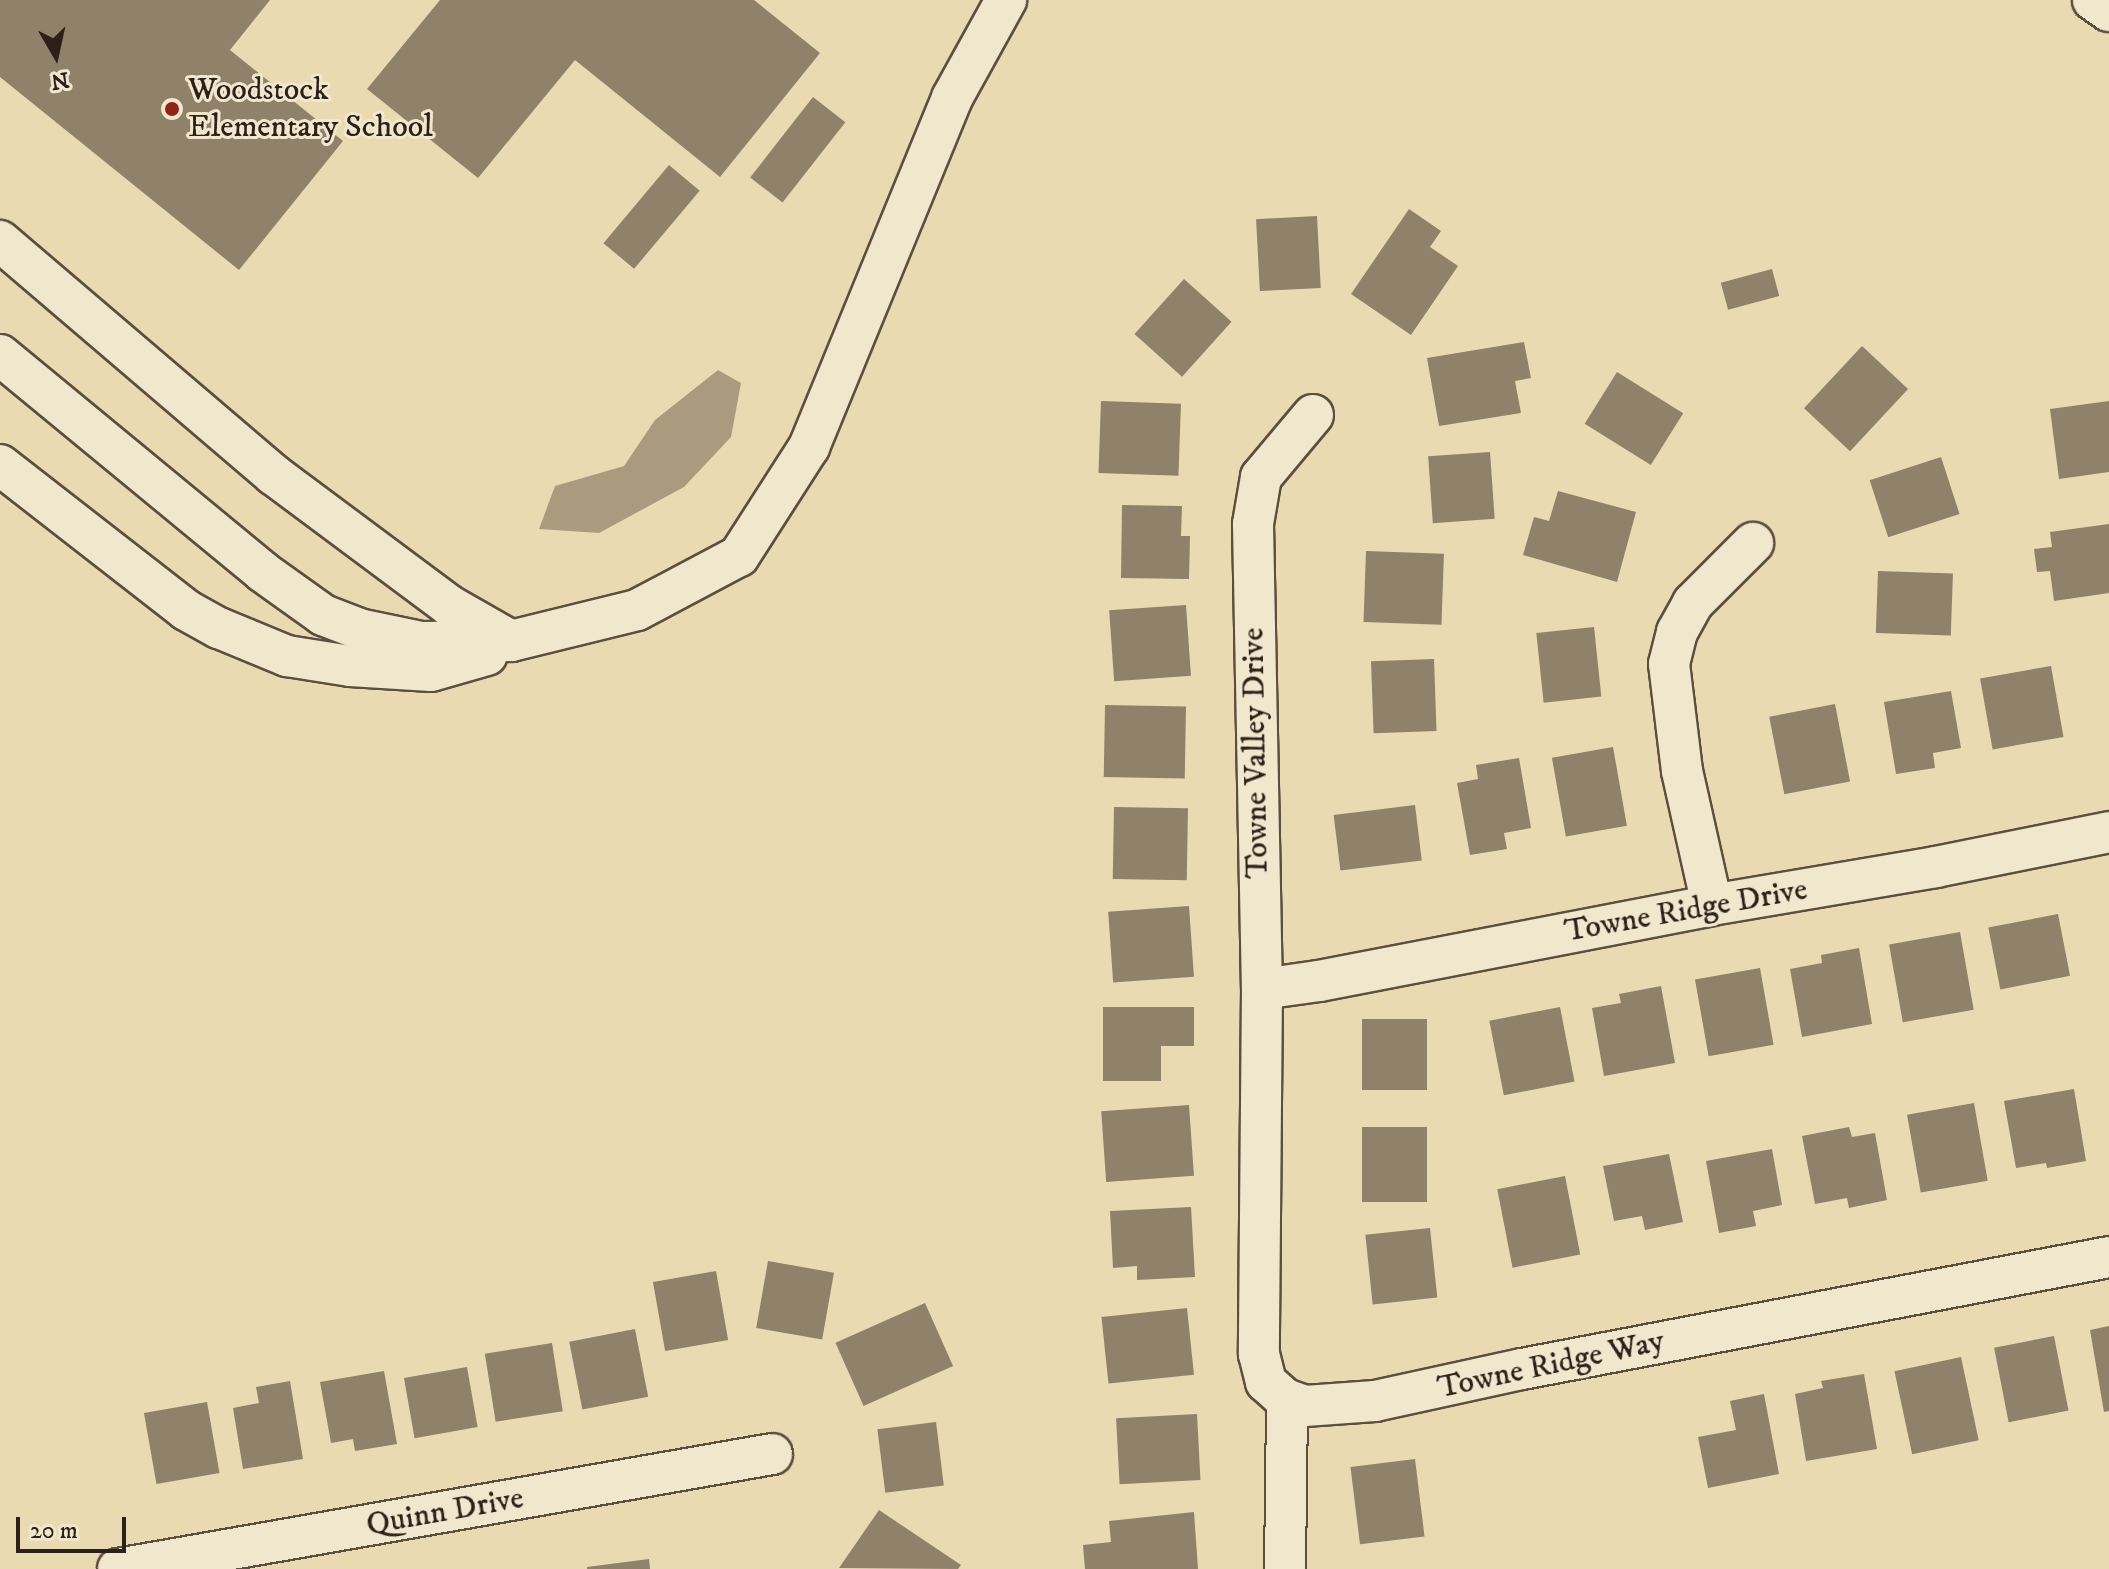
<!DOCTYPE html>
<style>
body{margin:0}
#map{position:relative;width:2109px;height:1569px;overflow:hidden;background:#eadab2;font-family:"IM FELL DW Pica",serif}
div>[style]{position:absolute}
.water>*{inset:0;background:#aa9b7f}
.building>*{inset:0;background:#8f816a;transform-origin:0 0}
.roads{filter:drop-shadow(2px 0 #5c4e41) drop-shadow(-2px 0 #5c4e41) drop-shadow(0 2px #5c4e41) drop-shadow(0 -2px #5c4e41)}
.minor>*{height:40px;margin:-20px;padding:0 20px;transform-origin:20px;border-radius:20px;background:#f1e7cd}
.dots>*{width:22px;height:22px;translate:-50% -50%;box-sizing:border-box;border:4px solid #f1e7cd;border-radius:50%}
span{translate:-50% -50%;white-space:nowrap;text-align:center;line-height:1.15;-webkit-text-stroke:6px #f1e7cd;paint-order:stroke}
.poi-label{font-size:32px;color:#2d201b}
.left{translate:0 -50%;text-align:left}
.street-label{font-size:32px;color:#2d201b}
.north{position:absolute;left:16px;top:16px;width:80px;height:80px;-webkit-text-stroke:6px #f1e7cd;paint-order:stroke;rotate:171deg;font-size:22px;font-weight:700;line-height:32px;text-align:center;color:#2d201b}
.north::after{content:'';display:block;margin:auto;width:28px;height:36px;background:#2d201b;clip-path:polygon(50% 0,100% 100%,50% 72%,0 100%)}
.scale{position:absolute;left:16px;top:1517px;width:110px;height:36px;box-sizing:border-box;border:4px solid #2d201b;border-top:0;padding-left:10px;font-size:24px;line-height:28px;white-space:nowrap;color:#2d201b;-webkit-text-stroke:6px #f1e7cd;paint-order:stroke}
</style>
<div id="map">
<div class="water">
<div style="clip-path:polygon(718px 370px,741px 383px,731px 437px,684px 487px,599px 533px,539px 529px,555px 486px,624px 466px,655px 420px)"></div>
</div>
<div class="building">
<div style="clip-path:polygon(0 0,270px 0,230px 50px,343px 141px,239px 270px,0 77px)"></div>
<div style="clip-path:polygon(440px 0,754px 0,820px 53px,720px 177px,575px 60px,478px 178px,367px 89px)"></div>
<div style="left:813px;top:97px;width:41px;height:102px;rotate:38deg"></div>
<div style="left:669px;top:165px;width:40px;height:102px;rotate:40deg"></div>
<div style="clip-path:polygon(1409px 209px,1441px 231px,1430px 247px,1458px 266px,1411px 335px,1351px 294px)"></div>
<div style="left:1317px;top:216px;width:72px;height:61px;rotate:87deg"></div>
<div style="left:1772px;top:269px;width:28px;height:53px;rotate:75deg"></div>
<div style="left:1184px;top:279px;width:64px;height:74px;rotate:42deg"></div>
<div style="clip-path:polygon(1524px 342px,1531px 378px,1515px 381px,1521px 413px,1439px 426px,1427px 358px)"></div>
<div style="left:1862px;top:346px;width:63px;height:85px;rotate:43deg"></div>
<div style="left:1617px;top:372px;width:78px;height:61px;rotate:32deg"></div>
<div style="left:1101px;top:401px;width:80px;height:72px;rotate:2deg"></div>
<div style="clip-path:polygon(2109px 401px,2109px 472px,2059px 479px,2050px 409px)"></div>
<div style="left:1490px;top:452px;width:67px;height:62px;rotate:86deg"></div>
<div style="left:1941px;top:457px;width:60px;height:75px;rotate:72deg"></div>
<div style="clip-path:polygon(1558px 491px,1636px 512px,1617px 582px,1523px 555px,1534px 517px,1549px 521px)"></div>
<div style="clip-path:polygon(1122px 505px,1182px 506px,1181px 536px,1190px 536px,1189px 579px,1121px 578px)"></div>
<div style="clip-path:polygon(2109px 524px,2109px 593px,2054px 601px,2050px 571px,2037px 572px,2034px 549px,2052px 547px,2050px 532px)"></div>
<div style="left:1366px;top:551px;width:78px;height:71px;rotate:2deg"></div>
<div style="left:1878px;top:571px;width:75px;height:62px;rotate:2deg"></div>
<div style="left:1186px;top:605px;width:71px;height:77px;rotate:86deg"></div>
<div style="left:1594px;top:627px;width:70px;height:58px;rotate:84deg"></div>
<div style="left:1434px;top:659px;width:72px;height:63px;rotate:88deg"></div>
<div style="left:2051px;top:666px;width:72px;height:72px;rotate:80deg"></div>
<div style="clip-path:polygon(1951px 691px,1961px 748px,1933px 753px,1935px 768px,1896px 774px,1884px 702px)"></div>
<div style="left:1835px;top:704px;width:79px;height:67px;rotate:79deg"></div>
<div style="left:1105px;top:705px;width:81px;height:72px;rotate:1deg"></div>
<div style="left:1613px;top:747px;width:80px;height:62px;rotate:80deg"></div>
<div style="clip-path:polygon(1519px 758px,1531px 828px,1504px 833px,1507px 849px,1470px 855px,1457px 783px,1478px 779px,1476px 765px)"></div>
<div style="left:1415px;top:805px;width:56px;height:82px;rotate:83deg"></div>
<div style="left:1114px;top:807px;width:74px;height:72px;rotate:1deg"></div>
<div style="left:1189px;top:906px;width:71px;height:81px;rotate:86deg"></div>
<div style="left:2058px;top:914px;width:63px;height:71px;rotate:79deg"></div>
<div style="left:1960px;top:932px;width:79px;height:72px;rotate:80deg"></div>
<div style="clip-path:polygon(1859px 948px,1872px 1024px,1802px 1037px,1790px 969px,1822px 963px,1821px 955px)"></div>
<div style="left:1760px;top:968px;width:78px;height:66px;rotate:80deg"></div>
<div style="clip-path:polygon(1661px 986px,1675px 1063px,1604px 1076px,1592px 1008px,1621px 1003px,1619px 994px)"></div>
<div style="clip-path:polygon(1103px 1007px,1194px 1007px,1194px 1046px,1161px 1046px,1161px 1081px,1103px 1081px)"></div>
<div style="left:1560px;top:1007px;width:76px;height:72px;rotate:79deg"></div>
<div style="left:1362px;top:1019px;width:65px;height:71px"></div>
<div style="clip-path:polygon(2074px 1089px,2086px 1161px,2047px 1168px,2046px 1163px,2016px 1168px,2004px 1101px)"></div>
<div style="left:1974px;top:1103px;width:79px;height:68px;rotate:80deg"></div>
<div style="left:1189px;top:1105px;width:71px;height:88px;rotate:86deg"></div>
<div style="left:1362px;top:1127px;width:65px;height:75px"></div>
<div style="clip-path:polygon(1849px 1127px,1852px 1137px,1875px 1133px,1887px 1200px,1849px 1208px,1847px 1198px,1815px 1204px,1802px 1136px)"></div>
<div style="clip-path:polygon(1772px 1149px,1782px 1205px,1753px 1211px,1756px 1226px,1719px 1233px,1706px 1161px)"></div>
<div style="clip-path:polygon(1669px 1154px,1683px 1222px,1645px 1230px,1642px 1216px,1614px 1221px,1603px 1166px)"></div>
<div style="left:1565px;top:1176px;width:80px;height:69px;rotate:79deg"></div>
<div style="clip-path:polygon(1191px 1207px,1195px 1277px,1137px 1280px,1137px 1266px,1113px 1268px,1110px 1211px)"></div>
<div style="left:1430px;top:1228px;width:70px;height:65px;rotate:84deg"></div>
<div style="left:768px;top:1261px;width:67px;height:68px;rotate:10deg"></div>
<div style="left:716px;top:1271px;width:70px;height:64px;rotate:80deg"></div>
<div style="left:925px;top:1303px;width:69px;height:98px;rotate:66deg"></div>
<div style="left:1187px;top:1308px;width:67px;height:86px;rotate:84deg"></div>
<div style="clip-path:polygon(2109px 1326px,2109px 1411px,2104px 1412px,2090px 1330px)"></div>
<div style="left:635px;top:1329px;width:69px;height:67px;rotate:79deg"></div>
<div style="left:2054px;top:1336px;width:76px;height:61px;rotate:79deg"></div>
<div style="left:552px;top:1343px;width:69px;height:68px;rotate:81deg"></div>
<div style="left:1961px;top:1357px;width:85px;height:68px;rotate:78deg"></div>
<div style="left:467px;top:1367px;width:61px;height:64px;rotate:80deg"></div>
<div style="clip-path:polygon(384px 1371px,397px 1444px,355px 1451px,353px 1439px,331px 1443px,320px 1382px)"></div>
<div style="clip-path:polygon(1864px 1374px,1877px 1449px,1806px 1461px,1795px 1394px,1823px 1388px,1821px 1381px)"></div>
<div style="clip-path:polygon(290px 1381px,303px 1459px,243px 1469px,233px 1408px,259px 1403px,256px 1387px)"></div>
<div style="clip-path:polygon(1764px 1394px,1779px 1474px,1708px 1488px,1698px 1437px,1736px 1430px,1730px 1401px)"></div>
<div style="left:207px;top:1402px;width:72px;height:64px;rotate:80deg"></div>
<div style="left:1197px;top:1414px;width:66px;height:81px;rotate:87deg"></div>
<div style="left:936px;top:1422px;width:64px;height:59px;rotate:83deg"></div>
<div style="left:1415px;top:1459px;width:78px;height:65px;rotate:83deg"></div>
<div style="clip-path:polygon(879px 1510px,961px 1565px,958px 1569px,839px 1568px)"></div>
<div style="clip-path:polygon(1194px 1512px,1198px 1569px,1085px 1569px,1083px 1545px,1111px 1542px,1109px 1521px)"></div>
<div style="clip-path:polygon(649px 1559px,650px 1569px,587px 1569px,587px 1567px)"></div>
</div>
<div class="roads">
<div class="minor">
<div style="left:2093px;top:0;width:19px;rotate:35deg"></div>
<div style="left:0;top:241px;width:360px;rotate:40.5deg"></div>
<div style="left:274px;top:475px;width:219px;rotate:36.7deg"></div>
<div style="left:450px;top:606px;width:70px;rotate:29.8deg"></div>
<div style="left:0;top:355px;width:341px;rotate:39.5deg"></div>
<div style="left:263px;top:572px;width:74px;rotate:35.6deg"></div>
<div style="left:323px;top:615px;width:39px;rotate:21deg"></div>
<div style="left:359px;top:629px;width:64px;rotate:11.7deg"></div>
<div style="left:422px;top:642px;width:89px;rotate:-0.6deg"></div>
<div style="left:511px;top:641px;width:130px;rotate:-13.8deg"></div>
<div style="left:637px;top:610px;width:115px;rotate:-27.9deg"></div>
<div style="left:739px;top:556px;width:130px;rotate:-57.3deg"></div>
<div style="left:809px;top:447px;width:377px;rotate:-67.7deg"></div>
<div style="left:952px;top:98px;width:112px;rotate:-61.1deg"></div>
<div style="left:1313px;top:415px;width:81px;rotate:130deg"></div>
<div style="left:1261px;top:477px;width:48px;rotate:99.7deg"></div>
<div style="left:1253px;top:524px;width:465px;rotate:88.9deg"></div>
<div style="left:1262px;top:989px;width:365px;rotate:90.5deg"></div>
<div style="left:1259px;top:1354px;width:29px;rotate:76deg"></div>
<div style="left:1266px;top:1382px;width:25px;rotate:42deg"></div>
<div style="left:1285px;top:1399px;width:21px;rotate:19deg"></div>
<div style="left:1305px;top:1406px;width:70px;rotate:-4.1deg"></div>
<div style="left:1375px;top:1401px;width:150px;rotate:-12.3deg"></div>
<div style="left:1522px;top:1369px;width:598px;rotate:-10.8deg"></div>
<div style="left:0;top:465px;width:236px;rotate:37.9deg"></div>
<div style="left:186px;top:610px;width:38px;rotate:29deg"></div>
<div style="left:219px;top:628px;width:74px;rotate:22.4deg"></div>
<div style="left:287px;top:656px;width:64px;rotate:9deg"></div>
<div style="left:350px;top:666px;width:81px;rotate:3.5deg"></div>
<div style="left:431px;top:671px;width:58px;rotate:-15.9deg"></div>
<div style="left:1712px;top:905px;width:137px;rotate:-102.6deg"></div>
<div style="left:1682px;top:771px;width:108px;rotate:-96.9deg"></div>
<div style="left:1669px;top:664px;width:33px;rotate:-76deg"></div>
<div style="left:1677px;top:632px;width:33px;rotate:-61deg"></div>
<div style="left:1693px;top:603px;width:85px;rotate:-45deg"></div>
<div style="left:1262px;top:989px;width:58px;rotate:-8deg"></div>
<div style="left:1319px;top:981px;width:400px;rotate:-10.9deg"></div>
<div style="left:1712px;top:905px;width:227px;rotate:-9.6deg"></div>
<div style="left:1936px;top:867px;width:177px;rotate:-11.4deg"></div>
<div style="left:118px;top:1569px;width:664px;rotate:-9.97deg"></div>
<div style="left:1285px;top:1569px;width:169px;rotate:-89.3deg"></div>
</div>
</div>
<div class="dots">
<div style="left:172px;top:109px;background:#8f2418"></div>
</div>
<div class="poi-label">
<span class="left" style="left:188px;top:109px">Woodstock<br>Elementary School</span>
</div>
<div class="street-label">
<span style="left:1256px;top:753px;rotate:-91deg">Towne Valley Drive</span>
<span style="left:1686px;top:911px;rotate:-10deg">Towne Ridge Drive</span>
<span style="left:1551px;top:1365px;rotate:-12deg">Towne Ridge Way</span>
<span style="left:445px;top:1512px;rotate:-10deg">Quinn Drive</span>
</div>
<div class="north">N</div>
<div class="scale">20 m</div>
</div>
